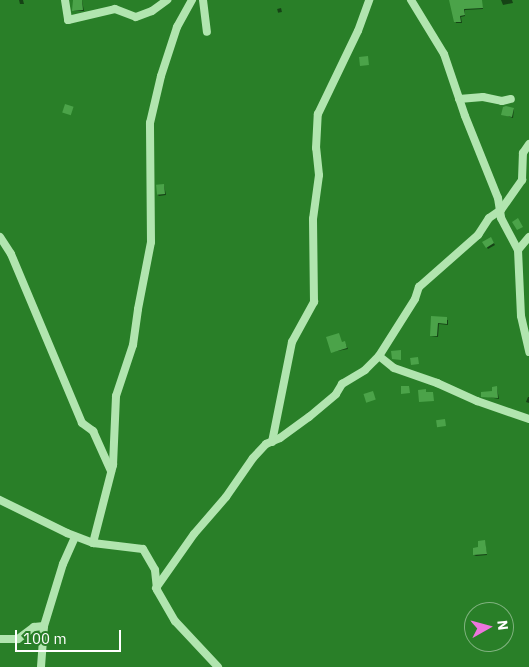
<!DOCTYPE html>
<style>
body{margin:0}
#map{position:relative;width:529px;height:667px;overflow:hidden;background:#297f28;font-family:"IBM Plex Sans",sans-serif}
div>[style]{position:absolute}
.shadow>*{inset:0;background:#0007;transform-origin:0 0}
.building>*{inset:0;background:#4ba349;transform-origin:0 0}
.minor>*{height:8px;margin:-4px;padding:0 4px;transform-origin:4px;border-radius:4px;background:#b1e5af}
span{translate:-50% -50%;white-space:nowrap;text-align:center;line-height:1.15;-webkit-text-stroke:5px #297f28;paint-order:stroke}
.north{position:absolute;left:464px;top:602px;width:50px;height:50px;box-sizing:border-box;background:#297f28;border:1px solid #7fb27e;border-radius:50%;rotate:83deg;font-size:14px;font-weight:700;line-height:20px;text-align:center;color:#fff}
.north::after{content:'';display:block;margin:auto;width:18px;height:22px;background:#ed75dd;clip-path:polygon(50% 0,100% 100%,50% 72%,0 100%)}
.scale{position:absolute;left:15px;top:630px;width:106px;height:22px;box-sizing:border-box;border:2px solid #fff;border-top:0;padding-left:6px;font-size:15px;line-height:18px;white-space:nowrap;color:#fff;-webkit-text-stroke:4px #297f28;paint-order:stroke}
</style>
<div id="map">
<div class="shadow">
<div style="clip-path:polygon(19px 0,23px 0,24px 4px,20px 4px)"></div>
<div style="clip-path:polygon(74px 0,82px 0,84px 11px,74px 11px)"></div>
<div style="clip-path:polygon(451px 0,481px 1px,483px 9px,465px 10px,465px 16px,461px 17px,462px 23px,456px 23px)"></div>
<div style="clip-path:polygon(501px 0,512px 0,513px 3px,503px 5px)"></div>
<div style="left:281px;top:8px;width:4px;height:4px;rotate:76deg"></div>
<div style="clip-path:polygon(514px 109px,513px 118px,502px 114px)"></div>
<div style="clip-path:polygon(164px 185px,166px 195px,159px 196px,157px 194px)"></div>
<div style="clip-path:polygon(492px 240px,495px 245px,488px 249px,484px 243px)"></div>
<div style="clip-path:polygon(433px 318px,448px 320px,448px 325px,439px 324px,438px 337px,431px 336px)"></div>
<div style="clip-path:polygon(345px 343px,348px 349px,332px 352px,342px 344px)"></div>
<div style="clip-path:polygon(497px 388px,499px 399px,483px 396px,493px 392px)"></div>
<div style="clip-path:polygon(528px 397px,529px 397px,529px 403px,526px 402px)"></div>
<div style="clip-path:polygon(485px 542px,487px 555px,476px 556px,474px 555px)"></div>
</div>
<div class="building">
<div style="clip-path:polygon(73px 0,82px 0,83px 10px,72px 11px)"></div>
<div style="clip-path:polygon(449px 0,482px 0,483px 8px,464px 9px,465px 15px,460px 16px,461px 22px,454px 22px)"></div>
<div style="left:368px;top:56px;width:9px;height:9px;rotate:84deg"></div>
<div style="left:65px;top:104px;width:9px;height:9px;rotate:18deg"></div>
<div style="clip-path:polygon(506px 106px,514px 108px,512px 117px,501px 115px,503px 107px)"></div>
<div style="left:164px;top:184px;width:10px;height:8px;rotate:84deg"></div>
<div style="clip-path:polygon(518px 218px,523px 227px,517px 230px,512px 222px)"></div>
<div style="clip-path:polygon(491px 237px,494px 243px,486px 248px,482px 242px)"></div>
<div style="clip-path:polygon(431px 316px,447px 317px,447px 324px,438px 323px,437px 336px,430px 336px)"></div>
<div style="clip-path:polygon(339px 333px,342px 342px,345px 341px,347px 348px,331px 353px,326px 337px)"></div>
<div style="clip-path:polygon(401px 350px,401px 360px,392px 359px,391px 351px)"></div>
<div style="left:418px;top:357px;width:7px;height:8px;rotate:82deg"></div>
<div style="clip-path:polygon(401px 386px,409px 386px,410px 393px,401px 394px)"></div>
<div style="clip-path:polygon(497px 386px,498px 398px,481px 397px,481px 392px,492px 391px,492px 387px)"></div>
<div style="clip-path:polygon(426px 389px,426px 392px,433px 392px,434px 401px,419px 402px,418px 390px)"></div>
<div style="left:373px;top:391px;width:9px;height:10px;rotate:72deg"></div>
<div style="left:445px;top:419px;width:7px;height:9px;rotate:82deg"></div>
<div style="clip-path:polygon(485px 540px,487px 554px,473px 555px,473px 548px,478px 547px,478px 541px)"></div>
</div>
<div class="minor">
<div style="left:65px;top:0;width:20px;rotate:81deg"></div>
<div style="left:68px;top:20px;width:48px;rotate:-13.2deg"></div>
<div style="left:115px;top:9px;width:22px;rotate:21deg"></div>
<div style="left:136px;top:17px;width:17px;rotate:-21deg"></div>
<div style="left:152px;top:11px;width:19px;rotate:-36deg"></div>
<div style="left:203px;top:0;width:32px;rotate:83deg"></div>
<div style="left:411px;top:0;width:63px;rotate:58.6deg"></div>
<div style="left:444px;top:54px;width:65px;rotate:71.3deg"></div>
<div style="left:465px;top:116px;width:88px;rotate:68.1deg"></div>
<div style="left:498px;top:198px;width:20px;rotate:81deg"></div>
<div style="left:501px;top:218px;width:36px;rotate:62deg"></div>
<div style="left:518px;top:250px;width:66px;rotate:87.4deg"></div>
<div style="left:521px;top:316px;width:37px;rotate:77deg"></div>
<div style="left:459px;top:99px;width:24px;rotate:-5deg"></div>
<div style="left:483px;top:97px;width:19px;rotate:12deg"></div>
<div style="left:502px;top:101px;width:9px;rotate:-13deg"></div>
<div style="left:0;top:237px;width:20px;rotate:57deg"></div>
<div style="left:11px;top:254px;width:183px;rotate:67.2deg"></div>
<div style="left:82px;top:423px;width:14px;rotate:36deg"></div>
<div style="left:93px;top:431px;width:44px;rotate:65.8deg"></div>
<div style="left:518px;top:250px;width:17px;rotate:-50deg"></div>
<div style="left:379px;top:356px;width:19px;rotate:39deg"></div>
<div style="left:394px;top:368px;width:46px;rotate:19.2deg"></div>
<div style="left:437px;top:383px;width:44px;rotate:24.2deg"></div>
<div style="left:477px;top:401px;width:55px;rotate:19.1deg"></div>
<div style="left:272px;top:442px;width:102px;rotate:-78.7deg"></div>
<div style="left:292px;top:342px;width:46px;rotate:-61.2deg"></div>
<div style="left:314px;top:302px;width:83px;rotate:-90.7deg"></div>
<div style="left:313px;top:219px;width:44px;rotate:-82.2deg"></div>
<div style="left:319px;top:175px;width:27px;rotate:-96deg"></div>
<div style="left:316px;top:148px;width:34px;rotate:-87deg"></div>
<div style="left:318px;top:114px;width:92px;rotate:-64.3deg"></div>
<div style="left:358px;top:31px;width:33px;rotate:-70deg"></div>
<div style="left:0;top:500px;width:75px;rotate:26.2deg"></div>
<div style="left:67px;top:533px;width:28px;rotate:21deg"></div>
<div style="left:93px;top:543px;width:50px;rotate:6.8deg"></div>
<div style="left:143px;top:549px;width:24px;rotate:60deg"></div>
<div style="left:155px;top:570px;width:20px;rotate:84deg"></div>
<div style="left:157px;top:590px;width:36px;rotate:60deg"></div>
<div style="left:175px;top:621px;width:63px;rotate:46.9deg"></div>
<div style="left:93px;top:543px;width:81px;rotate:-75.6deg"></div>
<div style="left:113px;top:465px;width:69px;rotate:-87.5deg"></div>
<div style="left:116px;top:396px;width:54px;rotate:-71.6deg"></div>
<div style="left:133px;top:345px;width:36px;rotate:-82deg"></div>
<div style="left:138px;top:309px;width:68px;rotate:-79deg"></div>
<div style="left:151px;top:242px;width:119px;rotate:-90.5deg"></div>
<div style="left:150px;top:123px;width:48px;rotate:-76.8deg"></div>
<div style="left:161px;top:76px;width:52px;rotate:-71.9deg"></div>
<div style="left:177px;top:27px;width:31px;rotate:-61deg"></div>
<div style="left:156px;top:588px;width:66px;rotate:-54.9deg"></div>
<div style="left:194px;top:534px;width:49px;rotate:-49.1deg"></div>
<div style="left:226px;top:497px;width:47px;rotate:-55.3deg"></div>
<div style="left:253px;top:458px;width:19px;rotate:-47deg"></div>
<div style="left:266px;top:444px;width:15px;rotate:-23deg"></div>
<div style="left:280px;top:438px;width:36px;rotate:-36deg"></div>
<div style="left:309px;top:417px;width:35px;rotate:-40deg"></div>
<div style="left:336px;top:394px;width:12px;rotate:-59deg"></div>
<div style="left:342px;top:384px;width:27px;rotate:-31deg"></div>
<div style="left:365px;top:370px;width:20px;rotate:-45deg"></div>
<div style="left:379px;top:356px;width:67px;rotate:-57.7deg"></div>
<div style="left:415px;top:299px;width:13px;rotate:-72deg"></div>
<div style="left:419px;top:287px;width:79px;rotate:-41.4deg"></div>
<div style="left:478px;top:235px;width:20px;rotate:-57deg"></div>
<div style="left:489px;top:218px;width:14px;rotate:-34deg"></div>
<div style="left:501px;top:210px;width:37px;rotate:-55deg"></div>
<div style="left:522px;top:180px;width:27px;rotate:-88deg"></div>
<div style="left:523px;top:153px;width:11px;rotate:-56deg"></div>
<div style="left:44px;top:626px;width:65px;rotate:-73deg"></div>
<div style="left:63px;top:564px;width:30px;rotate:-66deg"></div>
<div style="left:0;top:639px;width:18px"></div>
<div style="left:18px;top:639px;width:20px;rotate:-37deg"></div>
<div style="left:34px;top:627px;width:10px;rotate:-6deg"></div>
<div style="left:44px;top:626px;width:41px;rotate:94.2deg"></div>
</div>
<div class="north">N</div>
<div class="scale">100 m</div>
</div>
